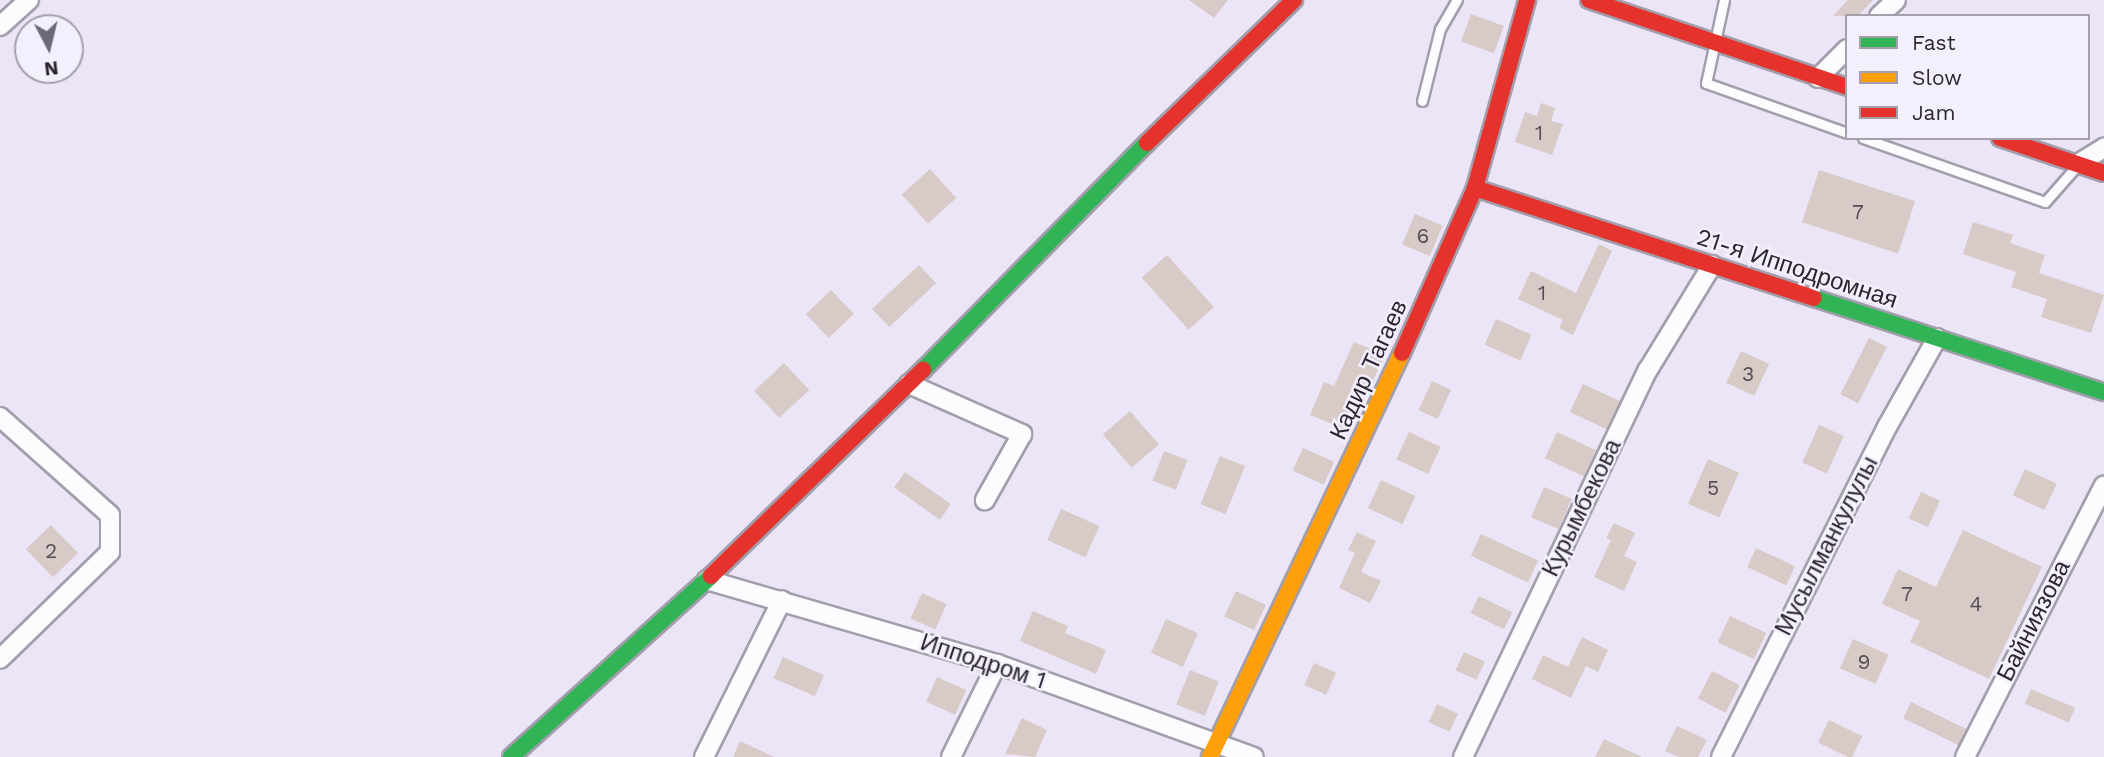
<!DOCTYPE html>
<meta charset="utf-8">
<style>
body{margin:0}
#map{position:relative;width:2104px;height:757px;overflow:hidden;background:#ebe5f7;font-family:"Work Sans",sans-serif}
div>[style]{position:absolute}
.building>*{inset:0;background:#d8cac7;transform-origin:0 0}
.roads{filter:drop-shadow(2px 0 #a29eab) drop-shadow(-2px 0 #a29eab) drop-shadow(0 2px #a29eab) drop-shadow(0 -2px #a29eab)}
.lane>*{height:9px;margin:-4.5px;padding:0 4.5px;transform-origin:4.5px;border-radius:4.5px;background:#fcfbfe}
.street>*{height:18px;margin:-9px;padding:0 9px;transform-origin:9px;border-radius:9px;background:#fcfbfe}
.fast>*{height:16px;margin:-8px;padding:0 8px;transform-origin:8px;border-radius:8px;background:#30b455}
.slow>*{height:16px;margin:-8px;padding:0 8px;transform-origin:8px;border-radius:8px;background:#ff9f0a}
.jam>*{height:16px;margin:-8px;padding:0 8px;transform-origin:8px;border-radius:8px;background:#e5322d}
span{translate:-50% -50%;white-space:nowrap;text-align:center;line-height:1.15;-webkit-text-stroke:5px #f3effc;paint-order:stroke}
.number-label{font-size:21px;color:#564f57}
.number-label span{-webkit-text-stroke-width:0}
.street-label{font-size:24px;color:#2b2632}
.legend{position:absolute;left:1845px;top:14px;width:245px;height:126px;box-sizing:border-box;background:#f3effc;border:2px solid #a39fab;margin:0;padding:9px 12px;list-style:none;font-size:21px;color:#2b2632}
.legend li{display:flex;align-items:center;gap:14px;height:35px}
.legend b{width:35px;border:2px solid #a39fab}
.north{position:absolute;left:14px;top:14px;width:70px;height:70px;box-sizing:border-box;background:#f3effc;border:2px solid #a39fab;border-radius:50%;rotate:173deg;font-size:19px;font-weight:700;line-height:28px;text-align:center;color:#2b2632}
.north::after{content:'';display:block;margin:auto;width:24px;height:32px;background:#6e6977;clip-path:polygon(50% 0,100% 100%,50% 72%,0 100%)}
</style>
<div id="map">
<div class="building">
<div style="clip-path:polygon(1189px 0,1228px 0,1214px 18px)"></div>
<div style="clip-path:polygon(1848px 0,1873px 0,1858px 16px,1833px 16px)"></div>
<div style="left:1471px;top:14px;width:35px;height:29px;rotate:20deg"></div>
<div style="clip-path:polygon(1541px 103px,1555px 108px,1551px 121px,1563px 124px,1552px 155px,1515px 142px,1525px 112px,1537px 116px)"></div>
<div style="left:930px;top:169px;width:39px;height:38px;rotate:48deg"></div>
<div style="left:1819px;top:170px;width:101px;height:55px;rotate:18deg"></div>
<div style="left:1415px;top:214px;width:30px;height:33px;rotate:23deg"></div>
<div style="clip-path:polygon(1973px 222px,2013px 235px,2010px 243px,2045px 255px,2039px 273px,2104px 295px,2091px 333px,2041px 317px,2047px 299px,2011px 287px,2016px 272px,1963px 254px)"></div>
<div style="clip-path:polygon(1599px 244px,1612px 251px,1573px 335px,1559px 328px,1563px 320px,1518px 299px,1531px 271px,1576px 293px)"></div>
<div style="left:1167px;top:255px;width:70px;height:34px;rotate:48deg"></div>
<div style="left:919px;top:265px;width:25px;height:64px;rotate:47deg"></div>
<div style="left:831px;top:290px;width:33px;height:35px;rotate:46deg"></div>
<div style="left:1496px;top:319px;width:39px;height:28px;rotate:24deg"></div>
<div style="left:1869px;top:338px;width:20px;height:63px;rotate:27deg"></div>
<div style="clip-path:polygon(1354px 342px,1385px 355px,1349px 431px,1310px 415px,1324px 382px,1334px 386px)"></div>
<div style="left:1741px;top:351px;width:31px;height:35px;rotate:25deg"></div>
<div style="left:784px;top:363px;width:37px;height:41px;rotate:47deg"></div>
<div style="left:1432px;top:381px;width:21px;height:32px;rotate:25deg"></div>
<div style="left:1583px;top:384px;width:41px;height:31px;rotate:25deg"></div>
<div style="left:1130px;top:411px;width:44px;height:36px;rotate:49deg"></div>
<div style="left:1819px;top:425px;width:27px;height:41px;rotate:24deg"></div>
<div style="left:1409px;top:432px;width:35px;height:30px;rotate:25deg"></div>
<div style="left:1557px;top:432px;width:43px;height:29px;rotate:25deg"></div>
<div style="left:1303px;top:448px;width:34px;height:25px;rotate:24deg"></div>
<div style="left:1164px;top:451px;width:25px;height:32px;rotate:21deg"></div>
<div style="left:1220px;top:456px;width:27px;height:52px;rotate:22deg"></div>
<div style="left:1708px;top:459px;width:34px;height:49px;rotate:24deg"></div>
<div style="left:2025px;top:469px;width:35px;height:29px;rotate:25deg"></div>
<div style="left:905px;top:472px;width:56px;height:19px;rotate:35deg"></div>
<div style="left:1381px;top:480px;width:38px;height:31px;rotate:25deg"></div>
<div style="left:1544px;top:487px;width:30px;height:33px;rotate:23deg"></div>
<div style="left:1921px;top:492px;width:21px;height:29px;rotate:25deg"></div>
<div style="left:1061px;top:509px;width:42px;height:34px;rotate:24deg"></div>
<div style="clip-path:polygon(1614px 523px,1635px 533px,1624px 556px,1637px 562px,1624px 591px,1594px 577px,1611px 540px,1606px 538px)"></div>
<div style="left:51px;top:525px;width:39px;height:35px;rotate:46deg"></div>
<div style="clip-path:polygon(1963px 530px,2042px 567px,1989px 679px,1910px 642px,1920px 621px,1882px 604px,1898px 569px,1936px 587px)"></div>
<div style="clip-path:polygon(1357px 532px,1376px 541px,1361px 572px,1381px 581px,1370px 603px,1339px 588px,1355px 553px,1348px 550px)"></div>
<div style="left:1481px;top:534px;width:63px;height:24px;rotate:25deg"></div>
<div style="left:1756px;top:548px;width:43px;height:21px;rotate:25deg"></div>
<div style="left:1236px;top:591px;width:33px;height:28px;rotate:25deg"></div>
<div style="left:922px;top:593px;width:27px;height:28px;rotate:24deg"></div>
<div style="left:1479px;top:596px;width:37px;height:19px;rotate:26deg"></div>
<div style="clip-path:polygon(1033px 611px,1068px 626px,1065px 633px,1106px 650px,1096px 674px,1020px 641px)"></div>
<div style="left:1730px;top:616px;width:40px;height:29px;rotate:25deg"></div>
<div style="left:1166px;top:619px;width:35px;height:37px;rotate:24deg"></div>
<div style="clip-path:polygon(1582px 637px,1608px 650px,1598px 672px,1586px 666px,1571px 698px,1532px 679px,1543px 655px,1568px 667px)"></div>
<div style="left:1853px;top:639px;width:39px;height:32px;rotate:24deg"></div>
<div style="left:1464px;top:652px;width:23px;height:20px;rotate:25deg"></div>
<div style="left:783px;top:657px;width:45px;height:23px;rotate:24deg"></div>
<div style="left:1314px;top:663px;width:24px;height:24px;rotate:24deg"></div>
<div style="left:1190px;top:670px;width:31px;height:37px;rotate:22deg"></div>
<div style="left:1712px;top:671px;width:31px;height:31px;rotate:27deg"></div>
<div style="left:937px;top:677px;width:32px;height:27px;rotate:24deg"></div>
<div style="left:2031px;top:689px;width:48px;height:16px;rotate:23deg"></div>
<div style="left:1911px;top:702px;width:62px;height:18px;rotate:26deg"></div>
<div style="left:1437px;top:704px;width:23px;height:20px;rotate:25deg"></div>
<div style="clip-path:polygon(1022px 718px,1047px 730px,1035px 757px,1005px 754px)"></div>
<div style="left:1829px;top:720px;width:37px;height:25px;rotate:26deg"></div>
<div style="clip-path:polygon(1677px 726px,1707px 740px,1698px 757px,1679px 757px,1665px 751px)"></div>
<div style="clip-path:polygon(1604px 739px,1642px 757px,1595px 757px)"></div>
<div style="clip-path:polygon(740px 741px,774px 757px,733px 757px)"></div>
</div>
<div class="roads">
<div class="lane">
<div style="left:1724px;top:0;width:85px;rotate:102.2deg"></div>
<div style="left:1706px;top:83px;width:150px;rotate:19.5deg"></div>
<div style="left:1422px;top:101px;width:74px;rotate:-76deg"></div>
<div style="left:1440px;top:29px;width:34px;rotate:-60deg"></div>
<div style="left:1863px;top:138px;width:193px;rotate:19.4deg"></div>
<div style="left:2045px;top:202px;width:44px;rotate:-48.7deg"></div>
</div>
<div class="street">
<div style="left:1879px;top:16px;width:23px;rotate:-43deg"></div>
<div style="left:0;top:26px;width:39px;rotate:-42deg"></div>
<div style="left:1818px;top:78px;width:41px;rotate:-45deg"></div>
<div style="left:2078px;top:164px;width:31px;rotate:-32deg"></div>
<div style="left:909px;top:384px;width:124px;rotate:23.9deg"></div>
<div style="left:1022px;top:434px;width:76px;rotate:119.3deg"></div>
<div style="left:0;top:417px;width:147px;rotate:41.7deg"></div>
<div style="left:110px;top:515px;width:37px;rotate:90deg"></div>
<div style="left:110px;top:552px;width:153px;rotate:135.8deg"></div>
<div style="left:707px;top:580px;width:302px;rotate:16.2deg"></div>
<div style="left:997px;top:664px;width:273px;rotate:19.9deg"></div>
<div style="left:704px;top:757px;width:175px;rotate:-63.6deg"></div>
<div style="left:951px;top:757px;width:104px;rotate:-63.7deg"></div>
<div style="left:1463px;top:757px;width:429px;rotate:-64.5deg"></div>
<div style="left:1648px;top:370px;width:123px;rotate:-58.6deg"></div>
<div style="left:1721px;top:757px;width:369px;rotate:-63.3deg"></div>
<div style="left:1887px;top:427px;width:102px;rotate:-60.7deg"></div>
<div style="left:1965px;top:757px;width:305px;rotate:-62.9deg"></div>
</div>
<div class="fast">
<div style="left:1814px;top:298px;width:305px;rotate:18deg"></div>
<div style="left:923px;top:370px;width:319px;rotate:-45.4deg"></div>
<div style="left:511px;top:757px;width:270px;rotate:-42.1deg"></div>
</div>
<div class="slow">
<div style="left:1210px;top:757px;width:447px;rotate:-64.6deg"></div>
</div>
<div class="jam">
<div style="left:1589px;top:0;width:272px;rotate:18.6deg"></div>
<div style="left:2000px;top:138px;width:110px;rotate:18.6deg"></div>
<div style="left:1147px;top:143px;width:205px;rotate:-44.2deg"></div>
<div style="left:1475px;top:188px;width:356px;rotate:18deg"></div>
<div style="left:1402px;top:353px;width:180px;rotate:-66.1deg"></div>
<div style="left:1475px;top:188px;width:195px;rotate:-74.5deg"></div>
<div style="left:711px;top:576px;width:296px;rotate:-44.2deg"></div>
</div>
</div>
<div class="number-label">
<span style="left:1539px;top:133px">1</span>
<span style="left:1858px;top:212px">7</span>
<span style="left:1423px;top:236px">6</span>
<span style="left:1542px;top:293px">1</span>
<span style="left:1748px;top:374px">3</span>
<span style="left:1713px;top:488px">5</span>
<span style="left:51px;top:551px">2</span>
<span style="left:1907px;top:594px">7</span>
<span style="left:1976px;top:604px">4</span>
<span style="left:1864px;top:662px">9</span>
</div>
<div class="street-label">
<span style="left:1797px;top:269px;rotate:18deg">21-я Ипподромная</span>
<span style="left:1369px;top:370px;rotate:-65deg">Кадир Тагаев</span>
<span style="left:1582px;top:508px;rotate:-64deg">Курымбекова</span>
<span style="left:1827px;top:546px;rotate:-63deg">Мусылманкулулы</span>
<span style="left:2034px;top:621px;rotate:-63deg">Байниязова</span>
<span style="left:983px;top:662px;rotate:18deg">Ипподром 1</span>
</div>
<ul class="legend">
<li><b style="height:9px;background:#30b455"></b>Fast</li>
<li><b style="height:9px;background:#ff9f0a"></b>Slow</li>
<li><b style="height:9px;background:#e5322d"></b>Jam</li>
</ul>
<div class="north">N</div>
</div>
